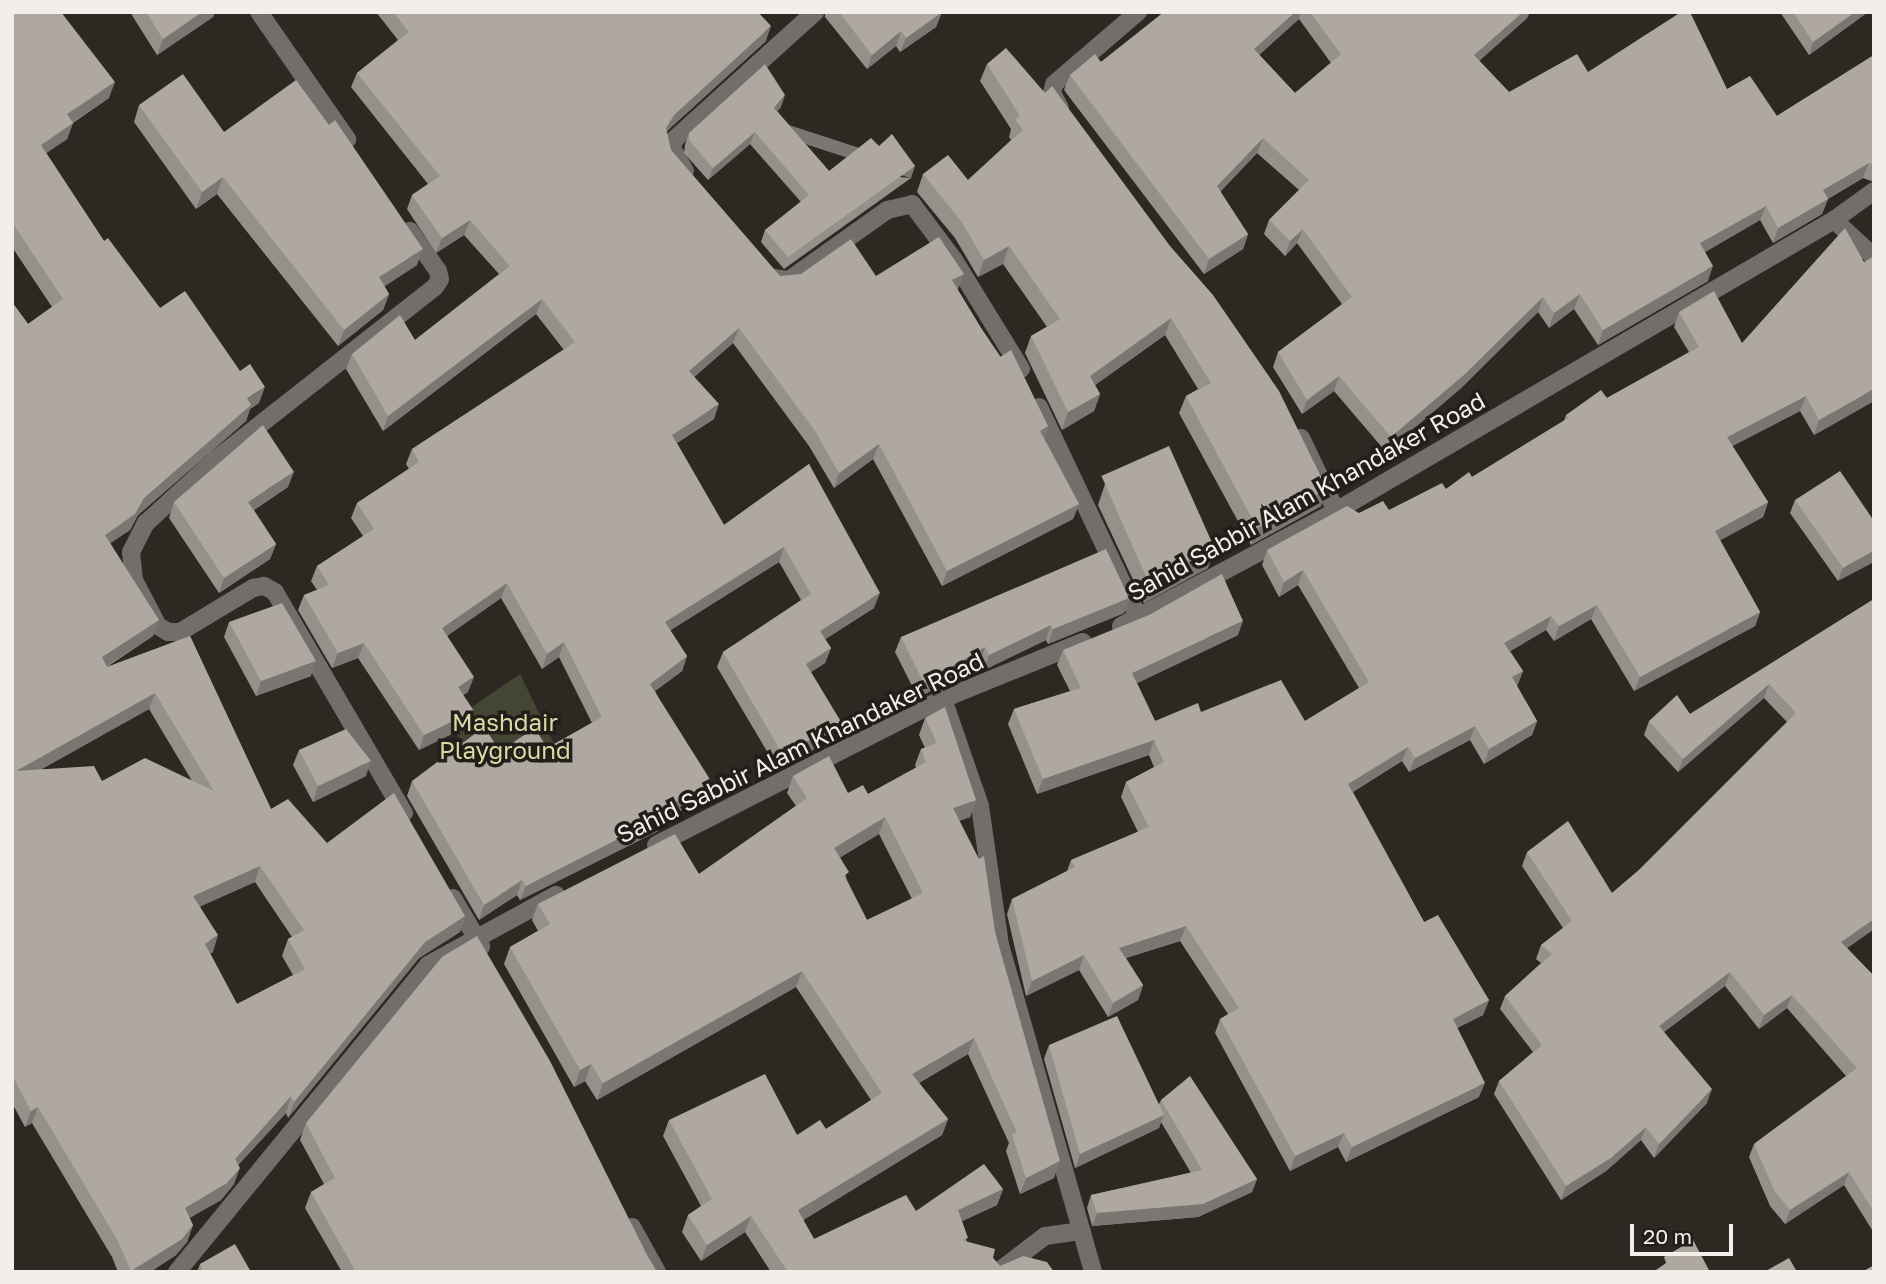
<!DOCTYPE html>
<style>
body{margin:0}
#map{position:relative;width:1886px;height:1284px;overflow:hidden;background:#2d2822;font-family:"Golos Text",sans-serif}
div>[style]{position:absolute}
.green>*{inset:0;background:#434633}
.street>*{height:18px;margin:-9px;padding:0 9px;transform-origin:9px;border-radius:9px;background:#716e6b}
.wall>*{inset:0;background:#96908a}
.shaded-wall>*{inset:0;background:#7a7671;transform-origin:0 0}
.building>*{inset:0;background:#afa8a1;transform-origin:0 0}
span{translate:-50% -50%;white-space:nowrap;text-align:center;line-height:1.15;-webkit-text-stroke:7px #231e19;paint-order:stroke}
.street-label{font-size:24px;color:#f2eeea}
.park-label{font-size:24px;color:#d3dda5}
.frame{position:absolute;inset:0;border:14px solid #f2eeea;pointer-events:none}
.scale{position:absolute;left:1630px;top:1224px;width:103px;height:32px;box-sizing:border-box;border:4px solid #f2eeea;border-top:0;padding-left:9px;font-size:21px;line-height:24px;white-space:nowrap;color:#f2eeea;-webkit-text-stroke:5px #231e19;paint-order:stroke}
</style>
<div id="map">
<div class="green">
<div style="clip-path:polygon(520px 674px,597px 831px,532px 865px,450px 722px)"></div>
</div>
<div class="street">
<div style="left:259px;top:12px;width:155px;rotate:55.3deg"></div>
<div style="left:1060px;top:108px;width:17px;rotate:-118deg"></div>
<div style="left:1052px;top:93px;width:9px;rotate:-77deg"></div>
<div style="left:1054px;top:84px;width:111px;rotate:-40.6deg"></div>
<div style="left:685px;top:171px;width:28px;rotate:-120deg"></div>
<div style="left:671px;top:147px;width:10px;rotate:-61deg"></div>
<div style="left:676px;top:138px;width:188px;rotate:-42.2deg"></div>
<div style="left:1874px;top:191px;width:49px;rotate:144.1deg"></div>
<div style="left:1834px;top:220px;width:54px;rotate:42.8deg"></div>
<div style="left:774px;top:278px;width:15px;rotate:8deg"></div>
<div style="left:789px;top:280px;width:120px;rotate:-35.5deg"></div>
<div style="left:887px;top:210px;width:26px;rotate:-13deg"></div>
<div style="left:912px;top:204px;width:70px;rotate:53.1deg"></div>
<div style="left:954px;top:260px;width:128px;rotate:58.4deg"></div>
<div style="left:1039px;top:407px;width:234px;rotate:64.7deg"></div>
<div style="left:1301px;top:438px;width:81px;rotate:64.4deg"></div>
<div style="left:1121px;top:626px;width:244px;rotate:-28.1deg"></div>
<div style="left:1336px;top:511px;width:577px;rotate:-30.3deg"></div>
<div style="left:943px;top:699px;width:113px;rotate:70.9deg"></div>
<div style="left:980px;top:806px;width:140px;rotate:81.8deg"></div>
<div style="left:1000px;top:945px;width:340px;rotate:74.1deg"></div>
<div style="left:404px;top:813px;width:256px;rotate:-120.3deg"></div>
<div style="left:275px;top:592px;width:13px;rotate:-151deg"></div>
<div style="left:264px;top:586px;width:11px;rotate:170deg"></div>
<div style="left:253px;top:588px;width:85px;rotate:148.9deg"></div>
<div style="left:180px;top:632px;width:12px;rotate:180deg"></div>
<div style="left:168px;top:632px;width:12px;rotate:-149deg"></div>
<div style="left:158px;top:626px;width:52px;rotate:-117.6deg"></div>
<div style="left:134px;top:580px;width:28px;rotate:-96deg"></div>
<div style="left:131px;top:552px;width:33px;rotate:-63deg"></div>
<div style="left:146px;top:523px;width:93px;rotate:-42.4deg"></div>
<div style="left:215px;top:460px;width:280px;rotate:-38.2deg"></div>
<div style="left:435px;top:287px;width:9px;rotate:-58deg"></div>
<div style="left:440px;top:279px;width:8px;rotate:-104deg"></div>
<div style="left:438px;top:271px;width:49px;rotate:-125deg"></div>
<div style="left:656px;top:845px;width:322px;rotate:-27deg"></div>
<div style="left:943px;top:699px;width:151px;rotate:-22.2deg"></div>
<div style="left:453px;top:898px;width:56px;rotate:59.7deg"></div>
<div style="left:632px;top:1227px;width:51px;rotate:60.9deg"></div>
<div style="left:177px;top:1272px;width:397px;rotate:-50.7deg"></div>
<div style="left:428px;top:965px;width:146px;rotate:-28.7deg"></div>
<div style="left:998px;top:1272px;width:59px;rotate:-37.5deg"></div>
<div style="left:1045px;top:1236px;width:37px;rotate:-8deg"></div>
</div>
<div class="wall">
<div style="clip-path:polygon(evenodd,12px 12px,109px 98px,73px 123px,67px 139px,46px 153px,104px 241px,160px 308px,259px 403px,250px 409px,246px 421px,138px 515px,130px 530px,110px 543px,153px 636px,107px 667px,190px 636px,271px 809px,327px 843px,465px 916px,460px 932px,419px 958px,288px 1118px,286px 1113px,238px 1165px,234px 1184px,221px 1200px,189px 1218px,193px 1225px,187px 1242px,176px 1255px,150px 1272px,118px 1272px,112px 1257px,32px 1123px,25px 1127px,12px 1103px,12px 302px,28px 324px,52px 307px,12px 247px,12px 12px,149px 709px,192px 781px,102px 781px,41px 769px,149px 709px,12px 12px,255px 882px,292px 937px,288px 939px,282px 956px,293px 975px,237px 1004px,210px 953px,213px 952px,200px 906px,255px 882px)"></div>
<div style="clip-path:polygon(130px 12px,215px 12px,213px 17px,157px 55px)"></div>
<div style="clip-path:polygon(376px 12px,758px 12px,766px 41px,668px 130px,667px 132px,671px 150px,780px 276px,876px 276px,958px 289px,957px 289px,981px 328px,1048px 426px,1044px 438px,1079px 504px,1073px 519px,942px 586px,873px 459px,834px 488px,809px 446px,733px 343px,694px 377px,714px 419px,677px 443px,724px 525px,809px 464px,874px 608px,825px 639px,831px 648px,825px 663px,811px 672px,841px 722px,835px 737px,778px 770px,717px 667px,723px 652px,801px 600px,779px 562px,670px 630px,687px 656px,682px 671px,655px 691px,706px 796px,661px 822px,658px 831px,520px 900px,517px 895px,479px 920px,407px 796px,412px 781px,500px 751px,547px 748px,592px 723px,559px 657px,542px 669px,501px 598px,447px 636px,468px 692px,463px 695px,468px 726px,419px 750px,358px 658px,332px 668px,298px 610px,304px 595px,317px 590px,311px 581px,317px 566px,363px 536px,351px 518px,357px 503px,409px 469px,406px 464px,412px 449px,564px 350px,536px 314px,383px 431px,346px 369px,352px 354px,415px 340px,499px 274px,464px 235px,436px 253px,407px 209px,412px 195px,428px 184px,351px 87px,357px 73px,398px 40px)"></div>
<div style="clip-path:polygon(825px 12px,942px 12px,936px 27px,900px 52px,896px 46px,867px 69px,825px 17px)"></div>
<div style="clip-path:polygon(evenodd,1164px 12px,1530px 12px,1527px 18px,1479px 61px,1509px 92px,1588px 72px,1727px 89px,1777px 116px,1874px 55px,1874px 182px,1863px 178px,1828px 199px,1822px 214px,1773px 243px,1760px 220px,1705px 252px,1708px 281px,1598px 345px,1574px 309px,1549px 328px,1538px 312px,1460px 389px,1386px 452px,1334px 391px,1302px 414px,1273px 367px,1278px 352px,1342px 304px,1297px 243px,1285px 256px,1264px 234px,1269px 220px,1299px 190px,1257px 153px,1220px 192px,1248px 234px,1243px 249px,1204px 274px,1064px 90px,1070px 75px,1101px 62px,1164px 12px,1299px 19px,1331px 63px,1295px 93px,1259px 55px,1299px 19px)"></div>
<div style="clip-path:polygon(1780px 12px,1868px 12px,1809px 55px)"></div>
<div style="clip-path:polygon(987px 64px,1321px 506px,1251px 545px,1179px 413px,1186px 396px,1198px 389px,1165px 335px,1095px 385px,1100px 394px,1094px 411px,1062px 430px,1025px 353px,1031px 336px,1047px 327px,1003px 264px,978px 277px,955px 238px,917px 192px,923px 174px,968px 180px,1011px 140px,1009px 137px,1011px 129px,980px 81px)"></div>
<div style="clip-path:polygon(139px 105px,224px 132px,417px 265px,384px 286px,389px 294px,383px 310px,338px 346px,217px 194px,196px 209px,134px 122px)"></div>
<div style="clip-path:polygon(781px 107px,777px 111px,829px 171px,911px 178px,784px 269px,761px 242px,765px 230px,801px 202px,750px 144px,708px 180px,684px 153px,685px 145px,689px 133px)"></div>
<div style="clip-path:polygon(1679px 312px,1742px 343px,1874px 401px,1814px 435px,1800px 411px,1732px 446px,1768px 502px,1763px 517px,1720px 540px,1760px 612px,1755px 626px,1634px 691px,1591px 619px,1554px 641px,1546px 630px,1510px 651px,1523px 671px,1517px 686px,1537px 721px,1532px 735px,1484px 764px,1470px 740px,1409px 772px,1402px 761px,1353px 792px,1424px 922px,1489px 1000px,1483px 1015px,1457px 1028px,1479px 1097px,1346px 1162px,1338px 1147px,1290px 1171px,1215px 1033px,1220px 1019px,1228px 1014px,1180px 941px,1126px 958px,1143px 985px,1138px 1000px,1108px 1017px,1079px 970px,1026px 996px,1007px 914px,1012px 899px,1067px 871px,1071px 860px,1138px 832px,1121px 797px,1126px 782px,1154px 767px,1149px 755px,1037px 794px,1008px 724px,1014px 709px,1070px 691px,1057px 665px,1063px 650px,1238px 635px,1137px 683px,1155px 721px,1201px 712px,1305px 721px,1359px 688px,1298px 585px,1279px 597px,1262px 565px,1267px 550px,1359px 513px,1389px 510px,1446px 489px,1472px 477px,1564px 421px,1566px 415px,1607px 398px,1689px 352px,1674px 327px)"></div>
<div style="clip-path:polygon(1105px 484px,1208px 568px,1144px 603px,1098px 505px)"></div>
<div style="clip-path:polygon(288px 487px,254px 510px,276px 544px,270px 559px,219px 593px,169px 518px,174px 502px)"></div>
<div style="clip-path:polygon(1795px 500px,1874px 521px,1838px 581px,1790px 513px)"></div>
<div style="clip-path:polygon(1129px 598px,1124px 613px,1048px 644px,1046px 640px,984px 670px,980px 663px,918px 698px,895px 652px,901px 637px)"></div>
<div style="clip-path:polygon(1874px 599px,1874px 929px,1847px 948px,1874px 976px,1874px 1233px,1844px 1185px,1785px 1224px,1770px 1206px,1749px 1157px,1754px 1144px,1846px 1076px,1787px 1008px,1759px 1029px,1725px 986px,1664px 1032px,1707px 1103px,1654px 1158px,1641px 1140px,1606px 1171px,1561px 1200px,1494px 1094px,1499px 1081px,1533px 1052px,1500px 1009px,1505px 996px,1541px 963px,1536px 959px,1541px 945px,1563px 928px,1522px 866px,1527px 852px,1612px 893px,1639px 870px,1787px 722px,1764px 698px,1678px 772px,1644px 735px,1649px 721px,1690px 714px)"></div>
<div style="clip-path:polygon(229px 622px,311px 676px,256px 696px,224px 637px)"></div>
<div style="clip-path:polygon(evenodd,925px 718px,976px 800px,970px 817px,959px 821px,995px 932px,1054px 1178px,1020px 1194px,1006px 1151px,1009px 1143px,968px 1054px,919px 1083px,948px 1119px,942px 1135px,803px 1220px,814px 1239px,916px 1211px,1003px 1189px,997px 1205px,962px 1221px,967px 1242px,993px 1258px,1000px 1266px,1054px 1272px,771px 1272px,745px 1232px,701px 1261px,682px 1232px,688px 1215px,701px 1206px,663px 1136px,669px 1120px,797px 1135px,826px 1129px,871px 1100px,796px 987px,597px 1100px,585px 1081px,574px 1087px,504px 964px,510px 947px,538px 931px,532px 920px,538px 904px,699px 874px,796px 806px,787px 793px,793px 776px,848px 793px,868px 794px,916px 768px,915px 765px,921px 749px,925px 748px,919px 735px,925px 718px,879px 834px,912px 899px,867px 920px,847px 880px,840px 857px,879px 834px)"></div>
<div style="clip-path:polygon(299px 750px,366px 776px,313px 802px,293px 765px)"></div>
<div style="clip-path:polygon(1049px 1045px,1159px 1104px,1161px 1100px,1257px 1179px,1252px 1192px,1198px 1217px,1092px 1226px,1087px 1208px,1091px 1195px,1191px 1173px,1161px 1122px,1159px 1128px,1075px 1168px,1044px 1059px)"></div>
<div style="clip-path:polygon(306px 1123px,647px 1255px,657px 1272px,342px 1272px,305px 1208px,311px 1192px,324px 1184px,300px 1140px)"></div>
<div style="clip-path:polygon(200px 1264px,251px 1272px,197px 1272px)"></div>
</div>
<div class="shaded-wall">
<div style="clip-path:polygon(202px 12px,215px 12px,213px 17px,157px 55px,163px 39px)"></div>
<div style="clip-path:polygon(942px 12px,936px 27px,900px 52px,906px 38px)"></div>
<div style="clip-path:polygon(1295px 12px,1301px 12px,1299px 19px,1249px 64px,1254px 49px)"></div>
<div style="clip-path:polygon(1523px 12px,1530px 12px,1527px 18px,1468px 70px,1474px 55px)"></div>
<div style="clip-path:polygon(1855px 12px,1868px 12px,1809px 55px,1813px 42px)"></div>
<div style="clip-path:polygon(771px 26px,766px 41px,668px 130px,661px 142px,666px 128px,674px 115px)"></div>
<div style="clip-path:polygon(901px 31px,896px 46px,867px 69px,872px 55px)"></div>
<div style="clip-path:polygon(115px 82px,109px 98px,61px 130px,67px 114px)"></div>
<div style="clip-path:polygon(785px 95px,781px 107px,770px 120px,774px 108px)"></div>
<div style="clip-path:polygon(73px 123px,67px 139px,35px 161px,41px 145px)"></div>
<div style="clip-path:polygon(755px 132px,750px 144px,708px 180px,713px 168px)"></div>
<div style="clip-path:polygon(1263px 138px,1257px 153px,1211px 201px,1217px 186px)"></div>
<div style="clip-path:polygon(1869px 163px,1863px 178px,1817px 205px,1823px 190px)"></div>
<div style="left:915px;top:166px;width:13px;height:156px;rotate:108deg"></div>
<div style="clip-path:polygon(223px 177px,217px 194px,196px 209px,202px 192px)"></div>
<div style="clip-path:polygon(1828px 199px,1822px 214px,1773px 243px,1778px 228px)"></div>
<div style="clip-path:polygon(1766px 206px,1760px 220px,1695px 258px,1700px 243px)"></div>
<div style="clip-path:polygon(470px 220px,464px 235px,436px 253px,442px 238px)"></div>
<div style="clip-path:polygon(1303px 229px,1297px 243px,1285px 256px,1290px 241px)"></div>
<div style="clip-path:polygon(1248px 234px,1243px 249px,1204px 274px,1209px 259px)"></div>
<div style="clip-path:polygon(1009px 246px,1003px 264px,978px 277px,984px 260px)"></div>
<div style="clip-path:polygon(423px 249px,417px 265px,373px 294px,379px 277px)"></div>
<div style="clip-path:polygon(1713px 266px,1708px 281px,1598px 345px,1603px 330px)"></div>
<div style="clip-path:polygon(964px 274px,958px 289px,947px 295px,952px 280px)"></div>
<div style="clip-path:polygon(389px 294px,383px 310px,338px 346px,344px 330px)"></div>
<div style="clip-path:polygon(1580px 294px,1574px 309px,1549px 328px,1554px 313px)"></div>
<div style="clip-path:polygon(1543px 297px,1538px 312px,1460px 389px,1386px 452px,1391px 437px)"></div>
<div style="clip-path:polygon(542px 299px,536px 314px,383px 431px,388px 416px)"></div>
<div style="clip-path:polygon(1171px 318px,1165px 335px,1084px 393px,1090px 376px)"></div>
<div style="clip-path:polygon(739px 328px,733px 343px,684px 386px,689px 371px)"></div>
<div style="clip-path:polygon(1339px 376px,1334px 391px,1302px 414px,1307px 400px)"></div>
<div style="clip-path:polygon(265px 387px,259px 403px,250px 409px,246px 421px,138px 515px,130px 530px,99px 551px,105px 535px,144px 498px,247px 398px)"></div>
<div style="clip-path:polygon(1874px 389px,1874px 401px,1814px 435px,1819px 420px)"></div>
<div style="clip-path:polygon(1100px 394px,1094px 411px,1062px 430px,1068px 412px)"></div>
<div style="clip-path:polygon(1806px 396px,1800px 411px,1721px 452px,1727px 437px)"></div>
<div style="clip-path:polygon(719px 404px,714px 419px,667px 449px,672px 435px)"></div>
<div style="clip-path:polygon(1048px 426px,1042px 441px,1040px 431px)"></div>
<div style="clip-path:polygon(879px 444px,873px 459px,834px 488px,839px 473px)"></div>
<div style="clip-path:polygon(294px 472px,288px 487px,243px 517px,248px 502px)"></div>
<div style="clip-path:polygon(1327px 489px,1321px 506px,1251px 545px,1257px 528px)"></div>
<div style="clip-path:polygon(1768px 502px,1763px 517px,1710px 546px,1715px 531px)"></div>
<div style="clip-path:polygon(1079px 504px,1073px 519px,942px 586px,947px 571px)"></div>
<div style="clip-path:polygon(276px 544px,270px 559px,219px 593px,224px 578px)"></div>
<div style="clip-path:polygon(784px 547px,779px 562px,660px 637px,665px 622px)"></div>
<div style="clip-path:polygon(1215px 548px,1208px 568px,1144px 603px,1152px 583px)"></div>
<div style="clip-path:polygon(1874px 551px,1874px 562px,1838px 581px,1843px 568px)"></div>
<div style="clip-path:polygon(1303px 570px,1298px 585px,1279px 597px,1284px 582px)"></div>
<div style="clip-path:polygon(507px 583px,501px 598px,437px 643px,442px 628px)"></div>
<div style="clip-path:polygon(880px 593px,874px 608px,815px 646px,820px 631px)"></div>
<div style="clip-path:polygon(1129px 598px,1124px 613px,1048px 644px,1053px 629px)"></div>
<div style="clip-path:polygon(1597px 605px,1591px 619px,1554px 641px,1559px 626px)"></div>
<div style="clip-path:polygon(1760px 612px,1755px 626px,1634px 691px,1640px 677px)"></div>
<div style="clip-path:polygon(1551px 616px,1546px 630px,1499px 658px,1504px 643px)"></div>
<div style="clip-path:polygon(159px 620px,153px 636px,96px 673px,102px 657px)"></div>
<div style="clip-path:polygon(1243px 621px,1238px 635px,1127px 688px,1132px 673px)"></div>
<div style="clip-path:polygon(1051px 625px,1046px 640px,984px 670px,989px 655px)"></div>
<div style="clip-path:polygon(564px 642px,559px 657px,542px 669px,547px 654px)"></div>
<div style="clip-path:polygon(364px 643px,358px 658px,332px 668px,338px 653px)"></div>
<div style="clip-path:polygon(985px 647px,980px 663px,918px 698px,924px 683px)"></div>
<div style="clip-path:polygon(831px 648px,825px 663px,800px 679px,806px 664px)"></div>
<div style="clip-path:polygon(687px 656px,682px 671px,644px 699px,650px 684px)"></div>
<div style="clip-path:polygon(316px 661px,311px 676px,256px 696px,261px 681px)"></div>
<div style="clip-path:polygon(1523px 671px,1517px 686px,1512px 677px)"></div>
<div style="clip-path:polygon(474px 677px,468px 692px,453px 702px,458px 687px)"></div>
<div style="clip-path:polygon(1769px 684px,1764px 698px,1678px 772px,1683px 759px)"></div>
<div style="clip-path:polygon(155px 693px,149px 709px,12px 786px,16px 771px)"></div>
<div style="clip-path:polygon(474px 711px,468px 726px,419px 750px,424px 735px)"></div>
<div style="clip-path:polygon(1537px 721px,1532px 735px,1484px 764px,1489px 749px)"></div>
<div style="clip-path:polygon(841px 722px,835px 737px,778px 770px,783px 755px)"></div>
<div style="clip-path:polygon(1475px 726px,1470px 740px,1409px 772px,1415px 758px)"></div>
<div style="clip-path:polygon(1154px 740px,1149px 755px,1037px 794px,1043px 779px)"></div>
<div style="clip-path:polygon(1408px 747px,1402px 761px,1343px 798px,1348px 784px)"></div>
<div style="clip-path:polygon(371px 761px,366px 776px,313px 802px,318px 786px)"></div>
<div style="clip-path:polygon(711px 781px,706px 796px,661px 822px,658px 831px,520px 900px,526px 886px)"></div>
<div style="clip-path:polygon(976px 800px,970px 817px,947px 825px,953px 808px)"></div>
<div style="clip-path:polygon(885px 817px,879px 834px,828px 865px,834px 848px)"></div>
<div style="clip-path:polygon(260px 866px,255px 882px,188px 912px,193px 896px)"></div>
<div style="clip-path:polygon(522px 880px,517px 895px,479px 920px,484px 905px)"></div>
<div style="clip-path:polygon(465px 916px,460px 932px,419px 958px,288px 1118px,294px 1102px,425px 942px)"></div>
<div style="clip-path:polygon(1874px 919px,1874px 929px,1836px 956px,1841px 942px)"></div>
<div style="clip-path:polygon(1186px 926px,1180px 941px,1113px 962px,1119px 948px)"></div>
<div style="clip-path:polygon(218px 935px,213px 952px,199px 960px,205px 944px)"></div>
<div style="clip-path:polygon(1084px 955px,1079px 970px,1026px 996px,1032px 981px)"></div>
<div style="clip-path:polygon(802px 971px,796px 987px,597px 1100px,603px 1083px)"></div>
<div style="clip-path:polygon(1730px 972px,1725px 986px,1654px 1039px,1659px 1026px)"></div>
<div style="clip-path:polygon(1143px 985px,1138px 1000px,1108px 1017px,1113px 1003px)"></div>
<div style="clip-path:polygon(1792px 995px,1787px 1008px,1759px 1029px,1764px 1015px)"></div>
<div style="clip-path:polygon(1489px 1000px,1483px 1015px,1447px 1033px,1453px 1019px)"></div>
<div style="clip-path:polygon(974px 1038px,968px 1054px,906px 1090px,912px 1074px)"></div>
<div style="clip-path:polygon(591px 1064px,585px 1081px,574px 1087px,580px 1070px)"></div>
<div style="clip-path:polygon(1485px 1083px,1479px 1097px,1346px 1162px,1352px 1147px)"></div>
<div style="clip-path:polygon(1712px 1089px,1707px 1103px,1654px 1158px,1659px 1144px)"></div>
<div style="clip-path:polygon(291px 1096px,286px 1113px,229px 1175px,235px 1159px)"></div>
<div style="clip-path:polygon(38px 1107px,32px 1123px,25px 1127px,31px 1111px)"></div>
<div style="clip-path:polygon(1164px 1115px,1159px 1128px,1075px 1168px,1080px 1154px)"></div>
<div style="clip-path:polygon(948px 1119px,942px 1135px,792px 1227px,798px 1210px)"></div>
<div style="clip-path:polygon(1646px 1127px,1641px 1140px,1606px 1171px,1561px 1200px,1566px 1186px)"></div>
<div style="clip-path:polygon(1344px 1133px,1338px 1147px,1290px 1171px,1295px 1156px)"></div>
<div style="clip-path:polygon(1060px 1161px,1054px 1178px,1020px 1194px,1026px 1178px)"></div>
<div style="clip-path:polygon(240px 1168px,234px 1184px,221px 1200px,179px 1224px,185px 1208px)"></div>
<div style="clip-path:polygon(1849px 1172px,1844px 1185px,1785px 1224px,1790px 1210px)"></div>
<div style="clip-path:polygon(1257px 1179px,1252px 1192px,1198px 1217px,1092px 1226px,1097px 1213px)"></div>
<div style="clip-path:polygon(1003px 1189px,997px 1205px,952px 1226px,958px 1210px)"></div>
<div style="clip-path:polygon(751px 1216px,745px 1232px,701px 1261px,707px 1245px)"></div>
<div style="clip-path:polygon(193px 1225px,187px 1242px,176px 1255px,150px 1272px,131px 1271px)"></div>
</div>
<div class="building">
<div style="clip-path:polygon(evenodd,12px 12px,61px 12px,115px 82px,67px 114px,73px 123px,41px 145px,104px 241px,108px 238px,160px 308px,185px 291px,240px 371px,250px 364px,265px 387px,247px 398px,251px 405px,144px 498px,135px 514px,105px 535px,159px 620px,102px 657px,107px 667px,190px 636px,271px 809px,288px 799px,327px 843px,394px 793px,465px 916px,425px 942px,294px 1102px,291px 1096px,235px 1159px,240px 1168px,227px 1183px,185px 1208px,193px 1225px,182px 1239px,131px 1271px,118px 1241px,38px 1107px,31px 1111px,12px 1075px,12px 302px,28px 324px,63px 299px,12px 222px,12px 12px,155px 693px,214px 791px,145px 758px,102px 781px,94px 766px,16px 771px,155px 693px,12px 12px,260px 866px,304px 930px,288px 939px,305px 969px,237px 1004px,205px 944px,218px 935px,193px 896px,260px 866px)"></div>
<div style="clip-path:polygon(146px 12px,202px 12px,163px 39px)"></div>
<div style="clip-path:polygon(393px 12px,758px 12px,771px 26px,674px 115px,666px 128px,671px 150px,780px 276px,801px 274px,851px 239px,876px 276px,939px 237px,964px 274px,952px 280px,981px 328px,1000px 357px,1011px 350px,1016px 360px,1048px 426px,1040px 431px,1079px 504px,947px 571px,879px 444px,839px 473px,815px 431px,739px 328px,689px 371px,719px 404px,672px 435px,724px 525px,809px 464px,880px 593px,820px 631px,831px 648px,806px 664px,841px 722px,783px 755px,723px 652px,811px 594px,784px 547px,665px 622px,687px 656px,650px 684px,711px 781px,661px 811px,663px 816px,526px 886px,522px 880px,484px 905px,412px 781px,484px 727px,500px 751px,535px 728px,547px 748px,602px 717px,564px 642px,547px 654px,507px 583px,442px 628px,474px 677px,458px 687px,474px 711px,424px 735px,364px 643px,338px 653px,304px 595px,329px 585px,317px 566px,374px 529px,357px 503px,419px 462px,412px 449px,575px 342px,542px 299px,388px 416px,352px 354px,400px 315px,415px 340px,510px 266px,470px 220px,442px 238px,412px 195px,440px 176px,357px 73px,409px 32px)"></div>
<div style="clip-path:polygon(839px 12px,942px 12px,906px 38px,901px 31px,872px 55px)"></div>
<div style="clip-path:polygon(1164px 12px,1295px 12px,1254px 49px,1295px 93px,1341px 54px,1310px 12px,1523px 12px,1474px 55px,1509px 92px,1577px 54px,1588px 72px,1681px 12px,1690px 12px,1727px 89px,1750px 76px,1777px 116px,1874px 55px,1874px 165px,1869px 163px,1823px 190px,1828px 199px,1778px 228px,1766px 206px,1700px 243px,1713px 266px,1603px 330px,1580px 294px,1554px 313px,1543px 297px,1465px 374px,1391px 437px,1339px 376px,1307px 400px,1278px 352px,1352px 297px,1303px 229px,1290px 241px,1269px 220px,1309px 180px,1263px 138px,1217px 186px,1248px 234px,1209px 259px,1070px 75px,1095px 54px,1101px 62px)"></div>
<div style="clip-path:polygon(1793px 12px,1855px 12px,1813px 42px)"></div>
<div style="clip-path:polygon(1006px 48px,1045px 93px,1052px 86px,1170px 246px,1213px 295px,1279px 391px,1327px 489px,1257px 528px,1186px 396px,1211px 383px,1171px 318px,1090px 376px,1100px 394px,1068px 412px,1031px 336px,1060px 319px,1009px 246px,984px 260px,961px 221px,923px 174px,948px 155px,968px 180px,1023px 130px,1015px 119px,1020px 116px,987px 64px)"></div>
<div style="clip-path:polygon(765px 64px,785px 95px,774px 108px,829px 171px,871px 138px,879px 146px,892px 134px,915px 166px,788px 257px,765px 230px,809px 195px,755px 132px,713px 168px,689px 140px,689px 133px)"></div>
<div style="clip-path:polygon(183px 74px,224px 132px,296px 80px,329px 125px,335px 120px,423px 249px,379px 277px,389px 294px,344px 330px,223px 177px,202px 192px,139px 105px)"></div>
<div style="clip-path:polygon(1845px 228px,1864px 262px,1874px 256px,1874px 389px,1819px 420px,1806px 396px,1727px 437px,1768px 502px,1715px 531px,1760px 612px,1640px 677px,1597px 605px,1559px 626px,1551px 616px,1504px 643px,1523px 671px,1512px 677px,1537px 721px,1489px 749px,1475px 726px,1415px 758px,1408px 747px,1348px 784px,1424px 922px,1438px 915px,1489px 1000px,1453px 1019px,1485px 1083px,1352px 1147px,1344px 1133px,1295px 1156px,1220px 1019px,1239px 1008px,1186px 926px,1119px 948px,1143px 985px,1113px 1003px,1084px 955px,1032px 981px,1012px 899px,1075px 867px,1071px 860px,1149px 827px,1126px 782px,1164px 762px,1154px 740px,1043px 779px,1014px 709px,1081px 688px,1063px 650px,1149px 615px,1222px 574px,1243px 621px,1132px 673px,1155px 721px,1198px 703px,1201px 712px,1281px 680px,1305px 721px,1369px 682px,1303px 570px,1284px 582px,1267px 550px,1347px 506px,1359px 513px,1383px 501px,1389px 510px,1442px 483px,1446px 489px,1469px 472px,1472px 477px,1568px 418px,1566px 415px,1601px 390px,1607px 398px,1699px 347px,1679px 312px,1714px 291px,1742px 343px)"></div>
<div style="clip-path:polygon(263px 425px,294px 472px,248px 502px,276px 544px,224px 578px,174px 502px)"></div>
<div style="left:1169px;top:446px;width:112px;height:74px;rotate:66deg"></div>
<div style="clip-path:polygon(1840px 471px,1874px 521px,1874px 551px,1843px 568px,1795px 500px)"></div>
<div style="clip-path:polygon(1106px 549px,1129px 598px,1053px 629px,1051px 625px,989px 655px,985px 647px,924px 683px,901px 637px)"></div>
<div style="clip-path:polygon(1874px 599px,1874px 919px,1841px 942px,1874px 976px,1874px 1212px,1849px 1172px,1790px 1210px,1775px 1192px,1754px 1144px,1857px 1068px,1792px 995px,1764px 1015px,1730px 972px,1659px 1026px,1712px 1089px,1659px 1144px,1646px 1127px,1611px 1158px,1566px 1186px,1499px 1081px,1542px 1045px,1505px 996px,1552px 954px,1541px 945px,1572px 921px,1527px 852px,1568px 821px,1612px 893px,1639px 870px,1796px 713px,1769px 684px,1683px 759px,1649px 721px,1677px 695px,1690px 714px)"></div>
<div style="clip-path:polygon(282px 603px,316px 661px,261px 681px,229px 622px)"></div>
<div style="clip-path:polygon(evenodd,945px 707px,976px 800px,953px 808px,979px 859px,984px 856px,995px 932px,1060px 1161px,1026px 1178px,1012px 1134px,1017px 1133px,974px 1038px,912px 1074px,948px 1119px,798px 1210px,814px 1239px,906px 1195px,916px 1211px,984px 1164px,1003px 1189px,958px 1210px,968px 1238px,961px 1240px,995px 1249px,993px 1258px,1000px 1266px,1023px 1256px,1047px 1262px,1054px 1272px,788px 1272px,751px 1216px,707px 1245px,688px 1215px,712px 1199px,669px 1120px,765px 1074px,797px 1135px,820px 1120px,826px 1129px,882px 1093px,802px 971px,603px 1083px,591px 1064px,580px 1070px,510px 947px,550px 924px,538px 904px,675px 834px,699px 874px,807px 798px,793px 776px,829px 756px,848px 793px,863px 785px,868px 794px,926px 762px,921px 749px,937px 743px,925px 718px,945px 707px,885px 817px,923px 893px,867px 920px,844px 876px,849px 872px,834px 848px,885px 817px)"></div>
<div style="clip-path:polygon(346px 729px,371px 761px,318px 786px,299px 750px)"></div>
<div style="clip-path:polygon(477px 936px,550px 1061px,647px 1255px,657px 1272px,356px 1272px,311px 1192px,335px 1178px,306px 1123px,442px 957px)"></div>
<div style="clip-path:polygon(1117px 1016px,1164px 1115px,1080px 1154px,1049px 1045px)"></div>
<div style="clip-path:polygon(1190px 1076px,1257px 1179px,1203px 1204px,1097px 1213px,1091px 1195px,1202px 1170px,1161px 1100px)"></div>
<div style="clip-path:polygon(1693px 1240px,1710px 1272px,1653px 1272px,1666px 1263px,1664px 1257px)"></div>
<div style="clip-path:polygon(235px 1244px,251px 1272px,204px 1272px,200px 1264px)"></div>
<div style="clip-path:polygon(1789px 1258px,1797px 1272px,1764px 1272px)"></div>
<div style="clip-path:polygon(1874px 1265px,1874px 1272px,1862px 1272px)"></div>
</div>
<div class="street-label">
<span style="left:1306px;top:496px;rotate:-29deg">Sahid Sabbir Alam Khandaker Road</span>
<span style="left:800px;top:747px;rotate:-26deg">Sahid Sabbir Alam Khandaker Road</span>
</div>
<div class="park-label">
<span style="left:505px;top:736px">Mashdair<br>Playground</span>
</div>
<div class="frame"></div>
<div class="scale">20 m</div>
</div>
